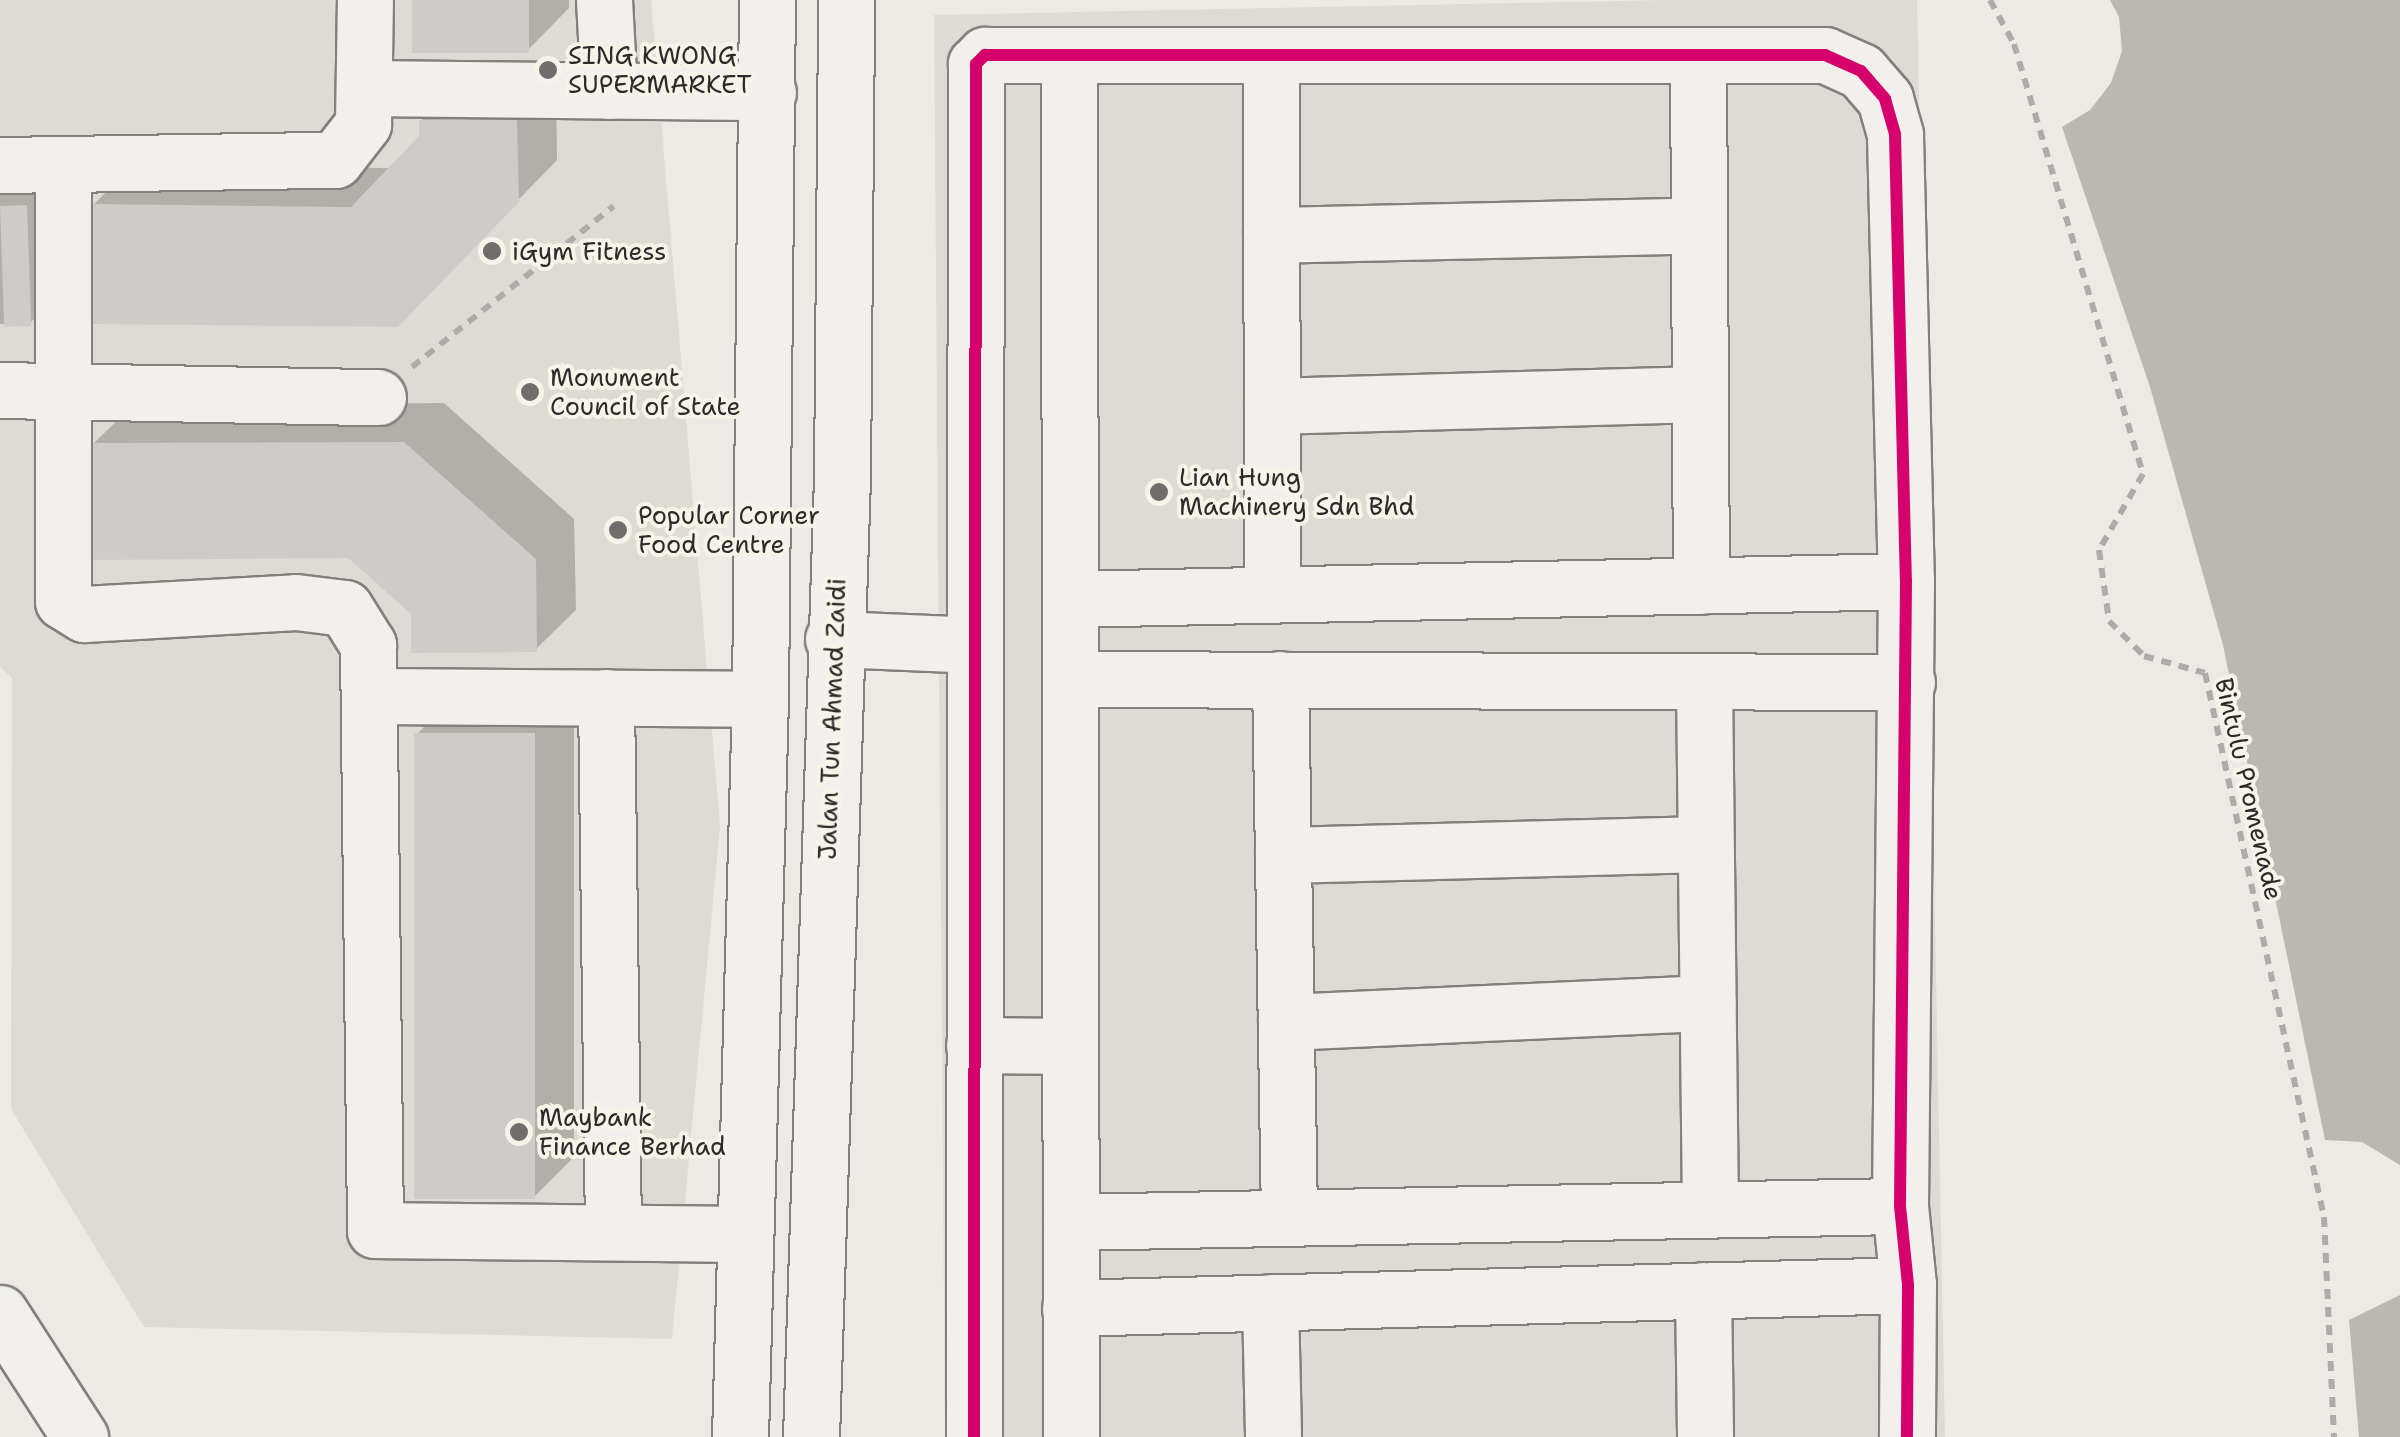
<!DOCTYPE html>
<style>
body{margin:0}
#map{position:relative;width:2400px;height:1437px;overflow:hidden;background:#eceae4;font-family:"Shantell Sans",sans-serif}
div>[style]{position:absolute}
.built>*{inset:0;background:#dddbd3}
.water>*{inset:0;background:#bab8b0}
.shadow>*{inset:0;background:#0003}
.building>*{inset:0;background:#ceccc8;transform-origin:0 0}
.path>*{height:6px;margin-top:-3px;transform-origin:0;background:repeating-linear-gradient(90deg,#adaca9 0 10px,transparent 0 18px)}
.roads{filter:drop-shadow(2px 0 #82817e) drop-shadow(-2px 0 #82817e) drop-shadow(0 2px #82817e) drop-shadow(0 -2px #82817e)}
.minor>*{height:55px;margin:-27.5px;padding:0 27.5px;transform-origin:27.5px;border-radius:27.5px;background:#f1f0ec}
.major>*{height:55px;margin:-27.5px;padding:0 27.5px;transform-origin:27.5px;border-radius:27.5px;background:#f1f0ec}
.cycleway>*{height:12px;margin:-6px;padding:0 6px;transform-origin:6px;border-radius:6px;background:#d6006c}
.dots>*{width:28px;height:28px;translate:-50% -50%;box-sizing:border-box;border:5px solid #f7f3e8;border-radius:50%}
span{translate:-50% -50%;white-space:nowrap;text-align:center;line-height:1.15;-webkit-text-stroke:8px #f7f3e8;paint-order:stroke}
.poi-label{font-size:25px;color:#2b2b2b}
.left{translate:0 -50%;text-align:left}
.street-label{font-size:25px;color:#2b2b2b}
</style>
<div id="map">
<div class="built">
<div style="clip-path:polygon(0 0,651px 0,720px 827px,672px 1339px,144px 1327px,11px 1109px,12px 678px,0 667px)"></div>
<div style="clip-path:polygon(1664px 0,1917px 0,1945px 1437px,945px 1437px,934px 15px)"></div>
</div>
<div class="water">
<div style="clip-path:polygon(2110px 0,2400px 0,2400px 1165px,2362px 1142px,2325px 1140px,2223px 645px,2150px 387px,2062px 127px,2090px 110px,2111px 83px,2122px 51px,2119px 17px)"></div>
<div style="clip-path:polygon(2400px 1295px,2400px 1437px,2359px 1437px,2349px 1320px)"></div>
</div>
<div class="shadow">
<div style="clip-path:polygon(415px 0,569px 0,569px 8px,530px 48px)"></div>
<div style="clip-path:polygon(556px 81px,557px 160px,432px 289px,93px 205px,133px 166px,392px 168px,422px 137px,421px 121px,461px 82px)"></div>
<div style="clip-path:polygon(66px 167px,69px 284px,30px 323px,0 324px,0 168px)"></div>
<div style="clip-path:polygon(444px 403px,574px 519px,576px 610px,536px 649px,413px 613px,349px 556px,93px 444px,133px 405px)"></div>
<div style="clip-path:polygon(456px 694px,574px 695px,574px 1157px,535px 1196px,417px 734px)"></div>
</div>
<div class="building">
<div style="left:412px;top:0;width:117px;height:53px"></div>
<div style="clip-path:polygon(419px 120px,517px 120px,519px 202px,398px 327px,90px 324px,91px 204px,351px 207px,419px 136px)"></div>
<div style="left:27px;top:205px;width:121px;height:27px;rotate:88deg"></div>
<div style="clip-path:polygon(404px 442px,536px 559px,537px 652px,411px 653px,411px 614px,348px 558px,91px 560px,91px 443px)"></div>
<div style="left:414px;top:733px;width:121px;height:466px"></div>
</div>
<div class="path">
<div style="left:1990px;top:0;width:50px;rotate:61.4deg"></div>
<div style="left:2014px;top:44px;width:449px;rotate:73.3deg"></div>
<div style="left:2143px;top:474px;width:88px;rotate:120.1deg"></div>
<div style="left:2099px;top:550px;width:72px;rotate:82deg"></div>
<div style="left:2109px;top:621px;width:49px;rotate:45deg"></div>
<div style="left:2144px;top:656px;width:63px;rotate:15.6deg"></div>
<div style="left:2205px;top:673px;width:557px;rotate:77.66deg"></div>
<div style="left:2324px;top:1217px;width:220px;rotate:87.4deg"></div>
<div style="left:412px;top:367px;width:258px;rotate:-38.6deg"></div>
</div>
<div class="roads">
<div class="minor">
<div style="left:604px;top:0;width:91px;rotate:86.9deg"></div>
<div style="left:1069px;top:55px;width:1382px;rotate:89.92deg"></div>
<div style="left:1698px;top:55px;width:531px;rotate:89.68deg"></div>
<div style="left:1271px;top:56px;width:538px;rotate:89.89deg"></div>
<div style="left:368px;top:88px;width:400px;rotate:0.6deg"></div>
<div style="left:63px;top:164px;width:437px;rotate:90deg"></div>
<div style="left:63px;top:601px;width:25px;rotate:32deg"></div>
<div style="left:84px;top:614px;width:212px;rotate:-3.2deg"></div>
<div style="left:296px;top:602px;width:49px;rotate:7deg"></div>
<div style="left:345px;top:608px;width:44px;rotate:58.1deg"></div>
<div style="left:368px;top:645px;width:585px;rotate:89.31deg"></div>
<div style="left:375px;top:1230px;width:368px;rotate:0.6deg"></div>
<div style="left:0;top:165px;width:335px;rotate:-0.9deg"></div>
<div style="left:335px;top:160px;width:46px;rotate:-52.1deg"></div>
<div style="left:363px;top:124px;width:124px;rotate:-89.1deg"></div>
<div style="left:1271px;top:235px;width:428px;rotate:-1.3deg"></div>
<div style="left:0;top:390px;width:378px;rotate:1.1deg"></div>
<div style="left:1272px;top:406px;width:428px;rotate:-1.6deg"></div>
<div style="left:1070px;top:599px;width:836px;rotate:-1.23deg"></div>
<div style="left:833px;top:639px;width:141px;rotate:2.4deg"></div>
<div style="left:1070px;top:679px;width:837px;rotate:0.21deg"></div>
<div style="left:1280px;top:679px;width:538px;rotate:89.04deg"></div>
<div style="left:1704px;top:682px;width:528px;rotate:89.35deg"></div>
<div style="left:372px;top:696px;width:388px;rotate:0.4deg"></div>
<div style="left:606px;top:697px;width:535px;rotate:89.25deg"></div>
<div style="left:1283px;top:855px;width:422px;rotate:-1.5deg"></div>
<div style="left:1286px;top:1022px;width:422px;rotate:-2.6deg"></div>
<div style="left:974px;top:1045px;width:96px;rotate:0.6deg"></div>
<div style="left:1071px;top:1222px;width:829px;rotate:-1.11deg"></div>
<div style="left:1703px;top:1290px;width:147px;rotate:89.2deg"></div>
<div style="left:1270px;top:1302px;width:135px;rotate:88.7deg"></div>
<div style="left:1070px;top:1308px;width:838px;rotate:-1.57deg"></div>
<div style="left:740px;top:1437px;width:738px;rotate:-88.45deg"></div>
<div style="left:760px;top:699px;width:699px;rotate:-89.43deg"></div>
<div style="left:811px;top:1437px;width:960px;rotate:-88.15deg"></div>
<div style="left:842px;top:478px;width:478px;rotate:-89.5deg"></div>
<div style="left:974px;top:1437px;width:1373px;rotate:-89.92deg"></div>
<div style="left:976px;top:64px;width:13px;rotate:-45deg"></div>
<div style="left:985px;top:55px;width:840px"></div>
<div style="left:1825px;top:55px;width:39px;rotate:24deg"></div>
<div style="left:1861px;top:71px;width:37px;rotate:49deg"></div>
<div style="left:1885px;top:99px;width:37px;rotate:74deg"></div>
<div style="left:1895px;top:135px;width:446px;rotate:88.6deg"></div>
<div style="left:1906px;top:581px;width:625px;rotate:90.55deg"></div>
<div style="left:1900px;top:1206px;width:79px;rotate:84.2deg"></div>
<div style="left:1908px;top:1285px;width:152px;rotate:90.4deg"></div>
</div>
<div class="major">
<div style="left:0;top:1313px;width:148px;rotate:57.2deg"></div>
</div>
</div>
<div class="cycleway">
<div style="left:974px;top:1437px;width:1373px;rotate:-89.92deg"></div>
<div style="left:976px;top:64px;width:13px;rotate:-45deg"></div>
<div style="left:985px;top:55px;width:840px"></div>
<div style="left:1825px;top:55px;width:39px;rotate:24deg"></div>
<div style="left:1861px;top:71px;width:37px;rotate:49deg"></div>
<div style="left:1885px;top:99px;width:37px;rotate:74deg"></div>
<div style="left:1895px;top:135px;width:446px;rotate:88.6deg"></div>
<div style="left:1906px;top:581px;width:625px;rotate:90.55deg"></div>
<div style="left:1900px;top:1206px;width:79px;rotate:84.2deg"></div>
<div style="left:1908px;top:1285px;width:152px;rotate:90.4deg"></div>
</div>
<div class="dots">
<div style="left:548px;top:70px;background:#6f6e6c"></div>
<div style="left:492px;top:251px;background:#6f6e6c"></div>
<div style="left:530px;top:392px;background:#6f6e6c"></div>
<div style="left:1159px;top:492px;background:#6f6e6c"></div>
<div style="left:618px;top:530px;background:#6f6e6c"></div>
<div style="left:519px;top:1132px;background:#6f6e6c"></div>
</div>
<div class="poi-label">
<span class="left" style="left:568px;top:70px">SING KWONG<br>SUPERMARKET</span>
<span class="left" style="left:512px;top:251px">iGym Fitness</span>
<span class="left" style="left:550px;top:392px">Monument<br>Council of State</span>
<span class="left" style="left:1179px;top:492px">Lian Hung<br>Machinery Sdn Bhd</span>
<span class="left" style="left:638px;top:530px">Popular Corner<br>Food Centre</span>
<span class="left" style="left:539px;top:1132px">Maybank<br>Finance Berhad</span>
</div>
<div class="street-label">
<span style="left:832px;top:719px;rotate:-88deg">Jalan Tun Ahmad Zaidi</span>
<span style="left:2249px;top:789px;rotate:77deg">Bintulu Promenade</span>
</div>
</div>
